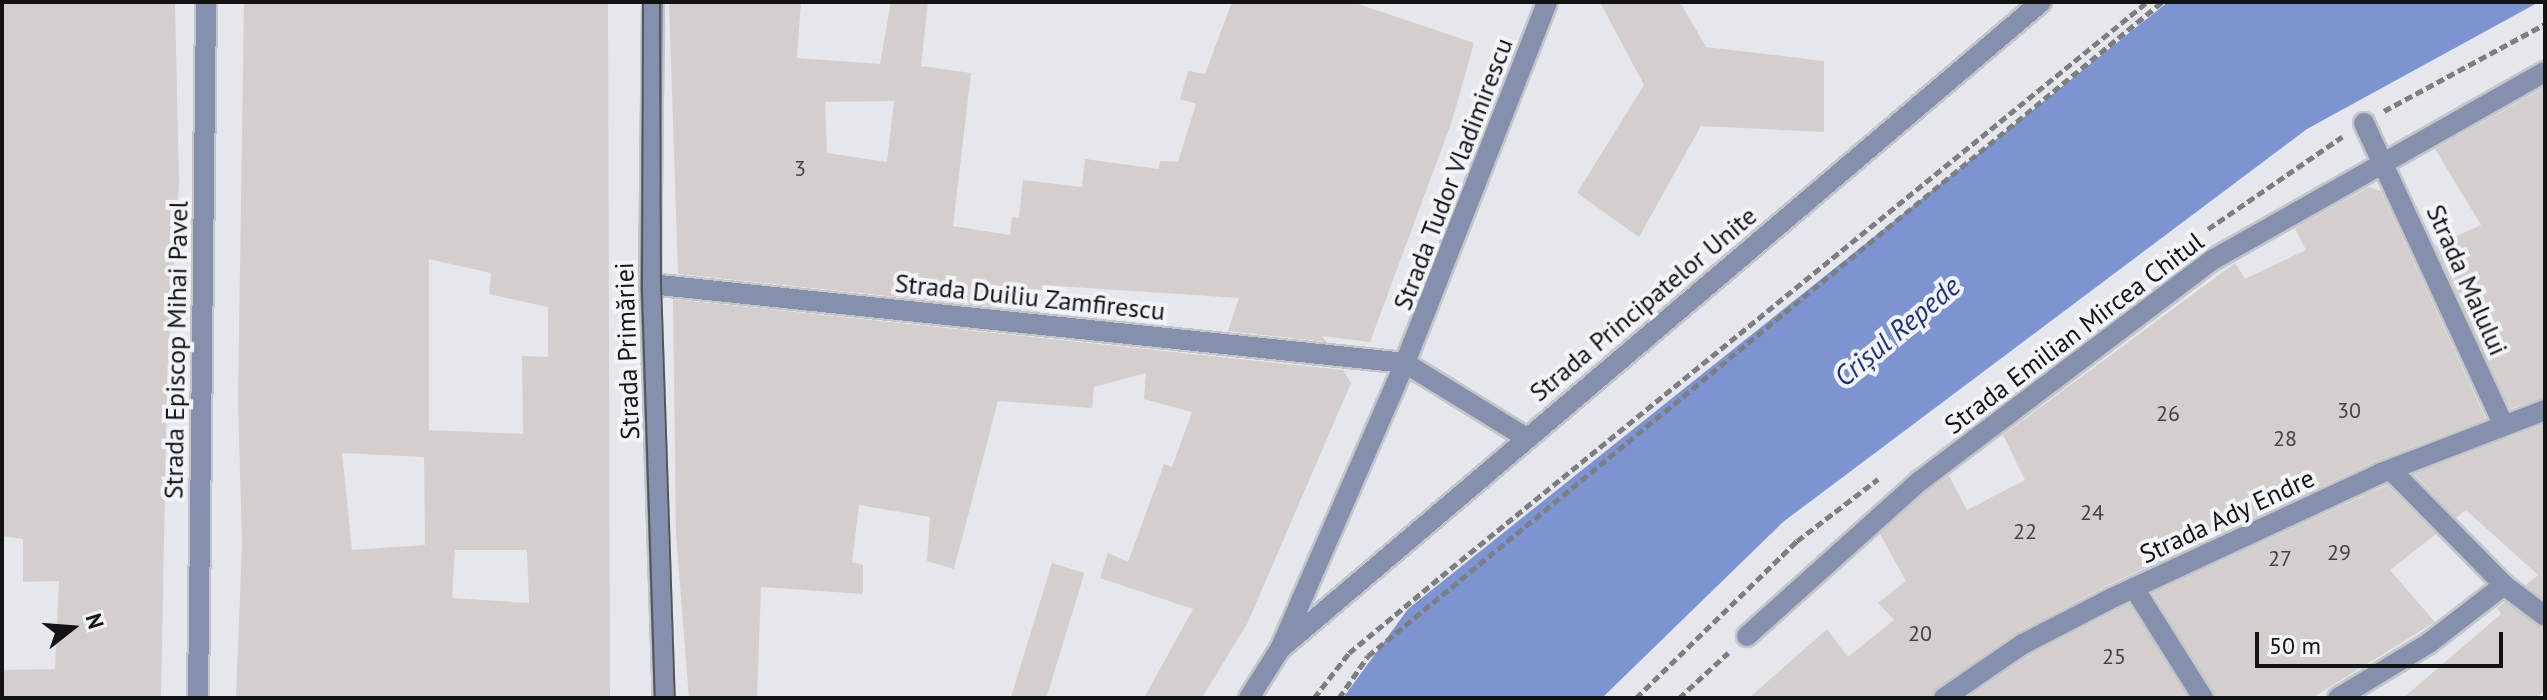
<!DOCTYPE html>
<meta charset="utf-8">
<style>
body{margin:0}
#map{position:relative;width:2547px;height:700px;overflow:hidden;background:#e5e7ec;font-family:"PT Sans",sans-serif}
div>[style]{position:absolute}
.water>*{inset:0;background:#7c95d2}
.building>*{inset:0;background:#d4cfcc;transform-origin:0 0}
.path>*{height:5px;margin-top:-2.5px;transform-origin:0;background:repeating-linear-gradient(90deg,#7d7e82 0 8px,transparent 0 12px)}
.roads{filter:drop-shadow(2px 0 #c3c5ca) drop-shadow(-2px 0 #c3c5ca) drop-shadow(0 2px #c3c5ca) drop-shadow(0 -2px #c3c5ca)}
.minor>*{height:20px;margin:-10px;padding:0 10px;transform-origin:10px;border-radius:10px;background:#8591ac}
.tram>*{height:2px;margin:-1px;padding:0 1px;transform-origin:1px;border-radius:1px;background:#545558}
span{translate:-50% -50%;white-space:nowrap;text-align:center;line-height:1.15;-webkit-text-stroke:8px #f2f4f9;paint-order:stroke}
.number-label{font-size:22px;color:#424243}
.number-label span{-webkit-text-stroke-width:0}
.street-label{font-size:26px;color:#121315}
.water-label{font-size:28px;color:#1d327b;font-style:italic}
.frame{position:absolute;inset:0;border:4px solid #121315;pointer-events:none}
.north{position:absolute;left:32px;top:588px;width:80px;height:80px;-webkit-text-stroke:6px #f2f4f9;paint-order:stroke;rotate:73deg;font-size:22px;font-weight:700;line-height:32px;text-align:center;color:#121315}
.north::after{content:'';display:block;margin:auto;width:28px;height:36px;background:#121315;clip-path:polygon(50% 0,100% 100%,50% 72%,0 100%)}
.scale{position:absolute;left:2255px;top:632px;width:248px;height:36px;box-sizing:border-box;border:4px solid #121315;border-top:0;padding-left:10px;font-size:24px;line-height:28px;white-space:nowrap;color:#121315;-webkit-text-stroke:6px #f2f4f9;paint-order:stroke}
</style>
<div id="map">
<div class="water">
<div style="clip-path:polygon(2168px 2px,2539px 2px,2307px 129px,1783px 522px,1602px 698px,1343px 698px,1408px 609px)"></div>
</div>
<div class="building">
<div style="clip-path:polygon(2px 2px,175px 2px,179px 184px,167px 382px,161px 698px,2px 698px,2px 670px,55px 669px,59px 581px,23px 582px,23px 539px,2px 536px)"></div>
<div style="clip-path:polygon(evenodd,244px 2px,608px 2px,610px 698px,236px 698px,242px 543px,238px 401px,244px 2px,429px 259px,491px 273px,489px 294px,548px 307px,548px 357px,522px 356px,523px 434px,429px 430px,429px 259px,244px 2px,342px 453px,424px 457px,425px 545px,352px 550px,342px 453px,244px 2px,455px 550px,527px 550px,529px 603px,452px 598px,455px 550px)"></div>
<div style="clip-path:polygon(evenodd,669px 2px,801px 2px,797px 58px,880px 64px,891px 2px,928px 2px,921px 66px,971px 73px,953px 226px,1010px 235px,1012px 217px,1019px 218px,1023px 180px,1082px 187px,1085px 159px,1159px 169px,1160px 161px,1178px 162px,1196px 104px,1180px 99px,1188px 71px,1205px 74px,1232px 2px,1352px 2px,1474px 43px,1452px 121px,1370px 342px,1322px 336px,1326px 342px,1228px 331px,1239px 298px,1042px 285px,1039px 312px,678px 274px,669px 2px,894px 101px,887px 162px,827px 153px,825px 102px,894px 101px)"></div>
<div style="clip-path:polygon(1600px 2px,1680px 2px,1706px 47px,1824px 61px,1824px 132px,1701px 126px,1639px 237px,1577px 193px,1644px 85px)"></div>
<div style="clip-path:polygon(2545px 87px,2545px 397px,2510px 409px,2435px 246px,2481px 225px,2435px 149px)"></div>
<div style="clip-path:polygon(2369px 187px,2381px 191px,2486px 419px,2376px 461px,2106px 586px,2016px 633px,1937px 687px,1931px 698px,1749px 698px,1827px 629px,1848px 657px,1894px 620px,1878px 603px,1906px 581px,1880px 534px,1928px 491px,1949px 476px,1967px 510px,2025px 480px,2003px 435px,2235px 263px,2245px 279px,2306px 250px,2295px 228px)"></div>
<div style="clip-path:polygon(673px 299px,1343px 370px,1351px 383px,1248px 622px,1202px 698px,1144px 698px,1193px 609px,1100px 578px,1108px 553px,1128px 562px,1164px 464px,1172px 467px,1192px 412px,1144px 399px,1146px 373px,1094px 387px,1092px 408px,998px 401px,954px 569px,927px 561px,930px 517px,859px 505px,852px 562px,863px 565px,863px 594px,761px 587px,757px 698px,689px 698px,676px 535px)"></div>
<div style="clip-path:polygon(2545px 424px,2545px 600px,2526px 585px,2538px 575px,2466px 510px,2456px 518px,2414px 474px)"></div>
<div style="clip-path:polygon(2387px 485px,2436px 534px,2390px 570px,2435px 622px,2312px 698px,2216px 698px,2153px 593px)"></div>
<div style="left:1052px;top:563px;width:34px;height:141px;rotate:17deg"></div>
<div style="clip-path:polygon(2505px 602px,2545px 629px,2545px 689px,2537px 698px,2403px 698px,2501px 614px,2497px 608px)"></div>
<div style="clip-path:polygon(2129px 604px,2188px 698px,1967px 698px,2030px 655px)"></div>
</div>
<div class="path">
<div style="left:2384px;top:111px;width:183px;rotate:-28.4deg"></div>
<div style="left:2208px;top:229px;width:163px;rotate:-34.5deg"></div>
<div style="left:1314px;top:698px;width:57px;rotate:-52.1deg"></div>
<div style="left:1349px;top:653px;width:144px;rotate:-39.7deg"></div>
<div style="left:1460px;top:561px;width:886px;rotate:-39.13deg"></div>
<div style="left:1339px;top:698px;width:51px;rotate:-55.4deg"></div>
<div style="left:1368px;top:656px;width:1029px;rotate:-39.48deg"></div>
<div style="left:1636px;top:698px;width:225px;rotate:-44.3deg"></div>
<div style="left:1797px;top:541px;width:102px;rotate:-37.4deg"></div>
<div style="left:1679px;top:698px;width:67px;rotate:-42.6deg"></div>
</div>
<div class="roads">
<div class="minor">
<div style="left:653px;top:2px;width:282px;rotate:90.6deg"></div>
<div style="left:650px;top:284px;width:414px;rotate:88.1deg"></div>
<div style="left:2364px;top:123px;width:329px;rotate:65.2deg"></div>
<div style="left:650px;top:284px;width:759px;rotate:5.97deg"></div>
<div style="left:1405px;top:363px;width:141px;rotate:31.7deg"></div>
<div style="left:2391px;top:470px;width:161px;rotate:45.5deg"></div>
<div style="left:2504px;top:585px;width:51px;rotate:37.1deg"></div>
<div style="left:2134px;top:588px;width:130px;rotate:57.9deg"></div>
<div style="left:1747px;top:636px;width:232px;rotate:-41.9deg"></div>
<div style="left:1920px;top:481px;width:368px;rotate:-37.1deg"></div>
<div style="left:2214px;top:259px;width:380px;rotate:-29.5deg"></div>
<div style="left:1280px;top:649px;width:999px;rotate:-40.37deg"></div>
<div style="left:198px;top:698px;width:696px;rotate:-89.34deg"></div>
<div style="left:1249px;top:698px;width:58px;rotate:-57.7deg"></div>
<div style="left:1280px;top:649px;width:312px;rotate:-66.4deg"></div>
<div style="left:1405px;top:363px;width:388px;rotate:-68.5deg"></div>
<div style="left:1944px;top:698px;width:96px;rotate:-34.4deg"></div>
<div style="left:2023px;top:644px;width:100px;rotate:-27.3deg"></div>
<div style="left:2112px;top:598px;width:297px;rotate:-24.9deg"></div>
<div style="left:2381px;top:473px;width:176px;rotate:-21deg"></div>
<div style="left:2338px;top:698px;width:106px;rotate:-31.1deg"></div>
<div style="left:2429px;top:643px;width:95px;rotate:-37.7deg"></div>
</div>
</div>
<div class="tram">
<div style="left:643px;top:2px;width:289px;rotate:90.2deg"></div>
<div style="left:642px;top:291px;width:407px;rotate:88.2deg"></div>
<div style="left:660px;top:2px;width:282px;rotate:89.8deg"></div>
<div style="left:661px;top:284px;width:414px;rotate:88.1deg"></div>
</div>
<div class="number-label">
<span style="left:800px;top:169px">3</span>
<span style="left:2349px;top:411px">30</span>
<span style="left:2168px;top:414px">26</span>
<span style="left:2285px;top:439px">28</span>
<span style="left:2092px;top:513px">24</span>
<span style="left:2025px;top:532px">22</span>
<span style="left:2339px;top:553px">29</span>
<span style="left:2280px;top:559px">27</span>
<span style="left:1920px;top:634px">20</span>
<span style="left:2114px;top:657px">25</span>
</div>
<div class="street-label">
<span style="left:1453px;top:174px;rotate:-69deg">Strada Tudor Vladimirescu</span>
<span style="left:2467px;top:280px;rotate:66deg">Strada Malului</span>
<span style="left:1030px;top:297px;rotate:6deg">Strada Duiliu Zamfirescu</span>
<span style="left:1643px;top:304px;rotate:-40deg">Strada Principatelor Unite</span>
<span style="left:2074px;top:333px;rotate:-37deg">Strada Emilian Mircea Chitul</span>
<span style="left:176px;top:350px;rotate:-89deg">Strada Episcop Mihai Pavel</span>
<span style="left:627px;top:351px;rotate:-92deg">Strada Primăriei</span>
<span style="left:2227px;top:516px;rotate:-25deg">Strada Ady Endre</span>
</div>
<div class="water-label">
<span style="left:1897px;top:331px;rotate:-40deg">Crișul Repede</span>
</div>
<div class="frame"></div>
<div class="north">N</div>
<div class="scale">50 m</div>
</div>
